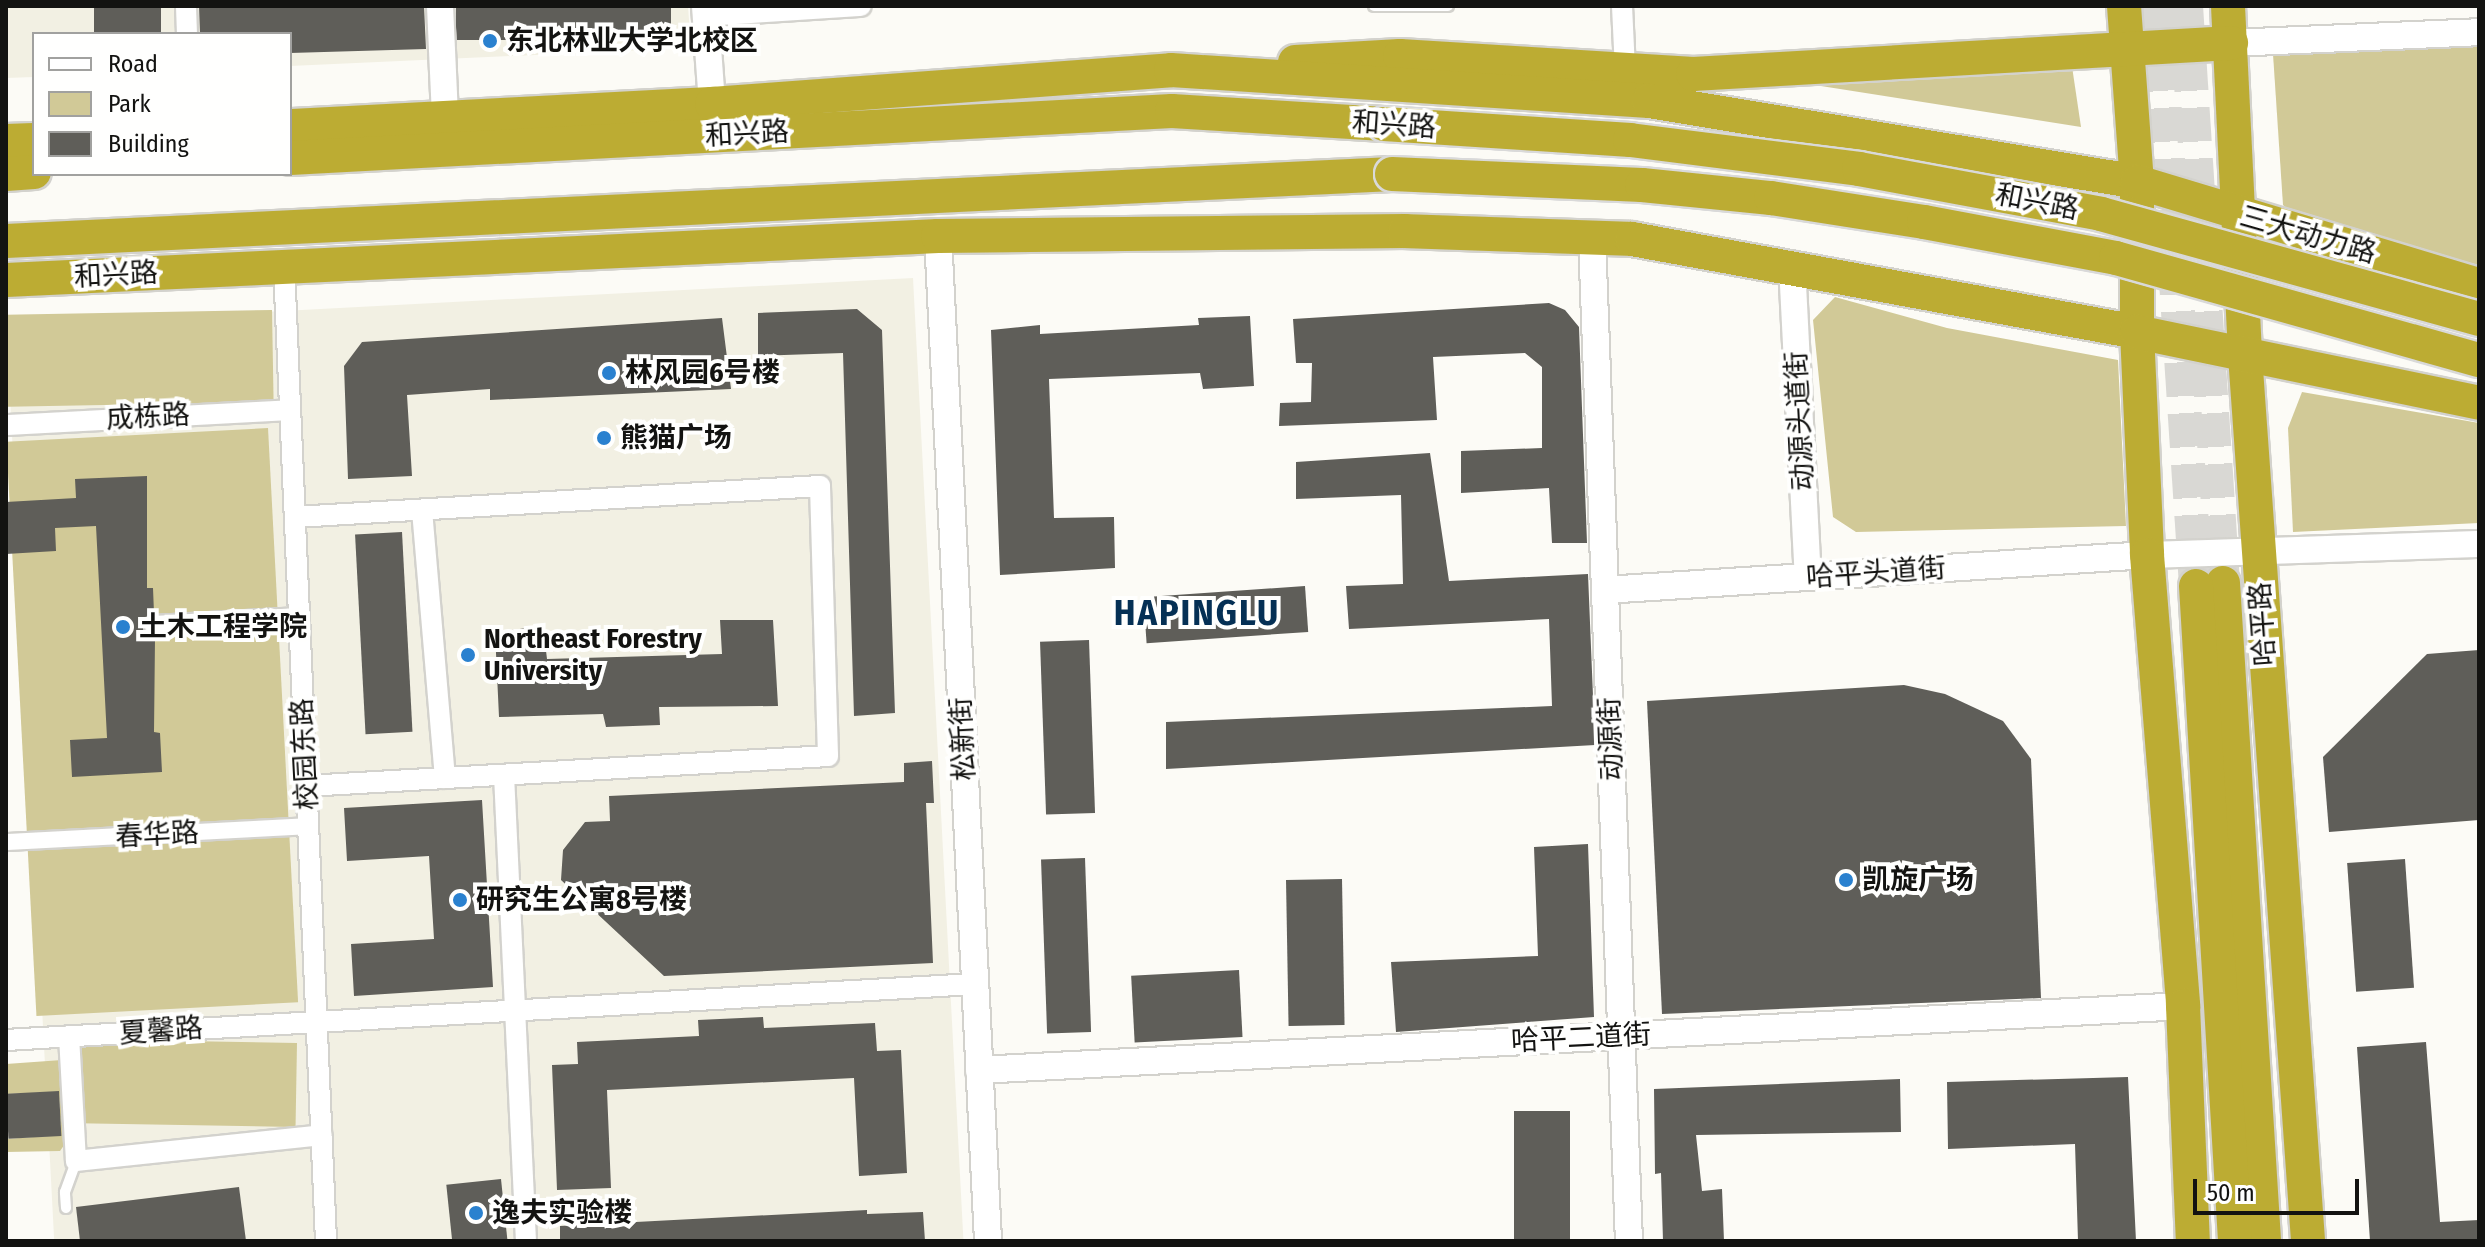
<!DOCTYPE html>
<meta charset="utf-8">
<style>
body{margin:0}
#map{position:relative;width:2485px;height:1247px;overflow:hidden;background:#fcfbf6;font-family:"Fira Sans Condensed","Noto Sans SC",sans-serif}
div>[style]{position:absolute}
.built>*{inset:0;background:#f2f0e3;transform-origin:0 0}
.green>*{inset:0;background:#d1c997;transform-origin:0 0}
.building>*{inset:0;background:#5f5e59;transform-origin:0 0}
.trunk-tunnel>*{height:34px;margin-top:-17px;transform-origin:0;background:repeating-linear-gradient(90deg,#d9d8d4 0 34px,transparent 0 51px)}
.roads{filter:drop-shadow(2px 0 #d3d2cd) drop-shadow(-2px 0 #d3d2cd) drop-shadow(0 2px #d3d2cd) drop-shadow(0 -2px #d3d2cd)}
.service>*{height:10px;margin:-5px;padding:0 5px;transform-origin:5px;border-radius:5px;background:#fff}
.pedestrian>*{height:16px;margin:-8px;padding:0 8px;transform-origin:8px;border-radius:8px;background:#fff}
.minor>*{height:20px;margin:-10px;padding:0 10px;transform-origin:10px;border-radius:10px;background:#fff}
.tertiary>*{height:26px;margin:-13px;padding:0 13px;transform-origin:13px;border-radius:13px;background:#fff}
.trunk>*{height:34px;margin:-17px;padding:0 17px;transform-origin:17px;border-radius:17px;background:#bcac33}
.bridges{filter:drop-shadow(2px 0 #d9d9d9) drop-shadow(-2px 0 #d9d9d9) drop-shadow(0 2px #d9d9d9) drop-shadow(0 -2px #d9d9d9)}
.trunk-bridge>*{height:34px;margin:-17px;padding:0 17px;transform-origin:17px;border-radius:17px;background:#bcac33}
.dots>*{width:22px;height:22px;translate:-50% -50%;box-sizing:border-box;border:4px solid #fffffe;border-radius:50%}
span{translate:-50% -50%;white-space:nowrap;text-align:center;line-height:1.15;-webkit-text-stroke:8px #fffffe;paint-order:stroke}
.poi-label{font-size:28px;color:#131311;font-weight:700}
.left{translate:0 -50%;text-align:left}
.street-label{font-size:28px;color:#131311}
.district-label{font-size:36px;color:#053055;font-weight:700;letter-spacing:2px}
.frame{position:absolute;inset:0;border:8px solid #131311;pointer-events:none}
.legend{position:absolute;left:32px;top:32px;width:260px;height:144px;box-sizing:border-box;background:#fffffe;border:2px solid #a1a19f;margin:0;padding:10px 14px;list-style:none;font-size:24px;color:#131311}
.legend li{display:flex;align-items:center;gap:16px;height:40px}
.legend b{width:40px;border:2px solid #a1a19f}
.scale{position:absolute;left:2193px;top:1179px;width:166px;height:36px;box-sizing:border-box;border:4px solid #131311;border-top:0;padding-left:10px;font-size:24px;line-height:28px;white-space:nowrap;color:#131311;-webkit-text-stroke:6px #fffffe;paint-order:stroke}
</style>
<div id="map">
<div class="built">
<div style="clip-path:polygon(6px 6px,688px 6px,691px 48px,290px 66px,290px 34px,34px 34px,34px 77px,6px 78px)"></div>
<div style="left:913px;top:278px;width:964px;height:908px;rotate:87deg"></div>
</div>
<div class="green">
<div style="clip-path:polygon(2479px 46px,2479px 265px,2305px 225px,2283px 205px,2273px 54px)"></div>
<div style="clip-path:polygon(2070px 53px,2081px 127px,1739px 73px)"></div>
<div style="clip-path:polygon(1835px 297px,1947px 328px,2118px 360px,2126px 526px,1856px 532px,1833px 517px,1813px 320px)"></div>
<div style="left:272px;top:310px;width:92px;height:266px;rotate:89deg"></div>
<div style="clip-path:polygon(2302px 392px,2479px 423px,2479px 523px,2293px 532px,2288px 428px)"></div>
<div style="left:268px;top:428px;width:575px;height:262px;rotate:87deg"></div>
<div style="left:297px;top:1043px;width:84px;height:217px;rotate:91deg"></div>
<div style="clip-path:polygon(62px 1060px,67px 1141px,60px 1151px,6px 1152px,6px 1139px,61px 1135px,59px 1092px,6px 1094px,6px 1064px)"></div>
</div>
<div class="building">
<div style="left:94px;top:6px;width:67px;height:28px"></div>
<div style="clip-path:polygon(199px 6px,424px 6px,426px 49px,290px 53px,290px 34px,200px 34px)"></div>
<div style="left:671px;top:6px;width:34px;height:215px;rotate:90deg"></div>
<div style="clip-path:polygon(1549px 303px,1565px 310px,1579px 327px,1587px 543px,1552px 543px,1549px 488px,1461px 493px,1461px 451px,1542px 448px,1542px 367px,1525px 353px,1433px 357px,1437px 420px,1279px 426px,1280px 403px,1311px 402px,1312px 363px,1296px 363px,1293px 319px)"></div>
<div style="clip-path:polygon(857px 309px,882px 330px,895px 713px,854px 716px,843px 353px,758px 356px,758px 313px)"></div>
<div style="clip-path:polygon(1250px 316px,1254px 386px,1203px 389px,1200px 373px,1049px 379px,1054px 518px,1114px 517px,1115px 568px,1000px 575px,991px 330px,1040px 325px,1040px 334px,1199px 325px,1198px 318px)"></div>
<div style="clip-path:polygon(722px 318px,731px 389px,490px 400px,490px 389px,407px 395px,412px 476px,348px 479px,344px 366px,362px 342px)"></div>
<div style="clip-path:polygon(1430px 453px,1449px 581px,1588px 574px,1595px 745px,1166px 769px,1166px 722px,1552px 706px,1549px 619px,1349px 629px,1346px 586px,1403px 584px,1401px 495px,1296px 499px,1296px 462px)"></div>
<div style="clip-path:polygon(147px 476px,147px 588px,153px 588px,154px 613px,142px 626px,155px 639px,154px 732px,160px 733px,162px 772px,72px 777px,70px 740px,107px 738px,96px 526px,55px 528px,56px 551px,6px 554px,6px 502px,76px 498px,75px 479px)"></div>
<div style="left:402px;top:532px;width:200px;height:47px;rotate:87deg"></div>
<div style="left:1305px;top:586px;width:46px;height:162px;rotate:86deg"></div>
<div style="clip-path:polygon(720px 620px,773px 620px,778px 706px,659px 707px,660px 725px,606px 727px,603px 714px,499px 717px,495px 632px,543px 626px,547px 659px,722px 654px)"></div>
<div style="left:1089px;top:640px;width:173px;height:49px;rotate:88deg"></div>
<div style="clip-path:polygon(2479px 650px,2479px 820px,2329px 832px,2323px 757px,2427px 654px)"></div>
<div style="clip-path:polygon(1904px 685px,1945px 694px,2003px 721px,2031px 759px,2041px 998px,1662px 1014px,1647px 701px)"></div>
<div style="clip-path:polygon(932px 761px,934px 803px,926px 803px,933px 963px,664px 976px,561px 880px,563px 850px,585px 822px,610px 821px,609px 796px,904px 782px,904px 763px)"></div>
<div style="clip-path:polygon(482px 800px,493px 987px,354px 996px,351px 944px,434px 939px,429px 856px,347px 861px,344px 808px)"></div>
<div style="clip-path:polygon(1588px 844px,1594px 1017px,1396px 1032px,1391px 962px,1538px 956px,1534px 847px)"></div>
<div style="left:1085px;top:858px;width:174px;height:44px;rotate:88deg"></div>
<div style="left:2405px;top:859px;width:129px;height:58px;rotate:86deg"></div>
<div style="left:1342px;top:879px;width:146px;height:56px;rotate:89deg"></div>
<div style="left:1239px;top:970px;width:67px;height:108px;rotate:87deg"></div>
<div style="clip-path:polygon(763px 1017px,764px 1028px,875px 1023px,877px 1051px,901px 1050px,907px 1173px,859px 1176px,854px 1078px,607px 1090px,611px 1188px,557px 1190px,552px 1065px,578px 1064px,577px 1042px,699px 1036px,698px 1020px)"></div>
<div style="clip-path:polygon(2426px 1042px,2440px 1222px,2479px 1220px,2479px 1241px,2370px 1241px,2357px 1047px)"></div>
<div style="clip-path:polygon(2128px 1077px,2136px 1241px,2078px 1241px,2075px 1144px,1948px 1149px,1947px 1082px)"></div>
<div style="clip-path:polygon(1900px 1079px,1901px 1132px,1696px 1135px,1702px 1191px,1722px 1189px,1724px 1241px,1663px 1241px,1661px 1173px,1655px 1174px,1654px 1089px)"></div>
<div style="left:59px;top:1091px;width:45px;height:53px;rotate:87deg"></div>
<div style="left:1570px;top:1111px;width:130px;height:56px;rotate:90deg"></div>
<div style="left:501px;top:1179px;width:62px;height:55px;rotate:84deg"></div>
<div style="clip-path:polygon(239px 1187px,246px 1241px,80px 1241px,76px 1207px)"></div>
<div style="clip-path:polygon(867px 1210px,867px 1214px,923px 1212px,925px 1241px,560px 1241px,560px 1226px)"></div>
</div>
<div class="trunk-tunnel">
<div style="left:2158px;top:6px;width:581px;rotate:86.25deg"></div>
<div style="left:2186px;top:6px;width:578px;rotate:86.33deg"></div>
</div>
<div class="roads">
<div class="service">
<div style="left:1374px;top:6px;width:74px"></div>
<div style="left:66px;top:1208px;width:16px;rotate:-94deg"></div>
<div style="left:65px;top:1192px;width:33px;rotate:-70deg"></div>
</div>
<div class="pedestrian">
<div style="left:6px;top:842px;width:302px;rotate:-3deg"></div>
</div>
<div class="minor">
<div style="left:186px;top:6px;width:28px;rotate:88deg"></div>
<div style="left:1622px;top:6px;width:64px;rotate:87.3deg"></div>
<div style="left:706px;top:16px;width:155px;rotate:-3.7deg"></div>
<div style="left:284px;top:267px;width:975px;rotate:87.53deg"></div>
<div style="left:6px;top:425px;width:284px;rotate:-3deg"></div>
<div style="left:422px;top:510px;width:269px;rotate:85.1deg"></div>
<div style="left:295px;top:517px;width:526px;rotate:-3.38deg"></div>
<div style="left:820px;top:486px;width:270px;rotate:88.3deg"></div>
<div style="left:828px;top:756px;width:523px;rotate:176.71deg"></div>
<div style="left:155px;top:626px;width:144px;rotate:-3.2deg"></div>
<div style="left:504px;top:775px;width:467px;rotate:87.3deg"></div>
<div style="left:69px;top:1036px;width:125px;rotate:86.8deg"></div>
<div style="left:76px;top:1161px;width:247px;rotate:-6deg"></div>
<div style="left:6px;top:1040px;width:971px;rotate:-3.31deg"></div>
</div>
<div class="tertiary">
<div style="left:440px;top:6px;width:110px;rotate:87.4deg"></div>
<div style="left:705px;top:6px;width:98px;rotate:85.9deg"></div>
<div style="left:2231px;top:43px;width:248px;rotate:-2.5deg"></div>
<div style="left:938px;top:236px;width:1006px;rotate:87.15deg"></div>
<div style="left:1592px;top:238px;width:1004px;rotate:87.89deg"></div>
<div style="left:1792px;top:265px;width:312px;rotate:87.1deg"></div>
<div style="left:1605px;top:590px;width:543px;rotate:-3.69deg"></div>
<div style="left:2147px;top:555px;width:332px;rotate:-1.9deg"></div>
<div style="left:979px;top:1070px;width:1206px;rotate:-3.04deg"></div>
</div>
<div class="trunk">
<div style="left:2124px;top:6px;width:176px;rotate:85.8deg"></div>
<div style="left:2137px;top:182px;width:150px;rotate:90deg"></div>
<div style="left:2137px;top:332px;width:223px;rotate:87.4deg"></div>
<div style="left:2147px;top:555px;width:452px;rotate:85.4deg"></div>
<div style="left:2183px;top:1006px;width:235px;rotate:87.6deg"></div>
<div style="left:2228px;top:6px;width:349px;rotate:87.2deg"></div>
<div style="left:2245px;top:355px;width:888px;rotate:85.93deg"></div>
<div style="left:1295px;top:62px;width:105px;rotate:-3.3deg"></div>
<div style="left:1400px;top:56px;width:294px;rotate:3.5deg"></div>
<div style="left:1693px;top:74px;width:539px;rotate:-3.3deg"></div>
<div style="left:290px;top:126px;width:423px;rotate:-3deg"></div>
<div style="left:712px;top:104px;width:460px;rotate:-4.2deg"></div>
<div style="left:1171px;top:70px;width:479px;rotate:3.7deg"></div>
<div style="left:1649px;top:101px;width:495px;rotate:9.4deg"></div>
<div style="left:2137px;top:182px;width:357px;rotate:16.8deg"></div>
<div style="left:6px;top:141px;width:28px;rotate:-2deg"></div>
<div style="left:290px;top:158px;width:883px;rotate:-3.05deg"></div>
<div style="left:1172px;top:111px;width:212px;rotate:3.5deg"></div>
<div style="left:6px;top:174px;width:28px;rotate:-4deg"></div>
<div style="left:6px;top:241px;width:1388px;rotate:-2.77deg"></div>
<div style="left:6px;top:280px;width:933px;rotate:-2.7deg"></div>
<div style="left:938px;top:236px;width:467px;rotate:-0.6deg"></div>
<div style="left:1405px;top:231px;width:227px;rotate:2deg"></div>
<div style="left:1632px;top:239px;width:513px;rotate:10.43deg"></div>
<div style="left:2137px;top:332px;width:349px;rotate:11.7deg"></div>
<div style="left:2223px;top:583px;width:659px;rotate:86.43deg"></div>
<div style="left:2196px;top:586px;width:656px;rotate:86.59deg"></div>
</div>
</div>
<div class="bridges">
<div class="trunk-bridge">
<div style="left:1384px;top:124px;width:247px;rotate:3.7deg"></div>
<div style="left:1630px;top:140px;width:231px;rotate:7.2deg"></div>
<div style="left:1859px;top:169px;width:246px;rotate:10.5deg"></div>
<div style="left:2101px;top:214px;width:392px;rotate:15.5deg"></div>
<div style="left:1392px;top:174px;width:250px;rotate:2.5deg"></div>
<div style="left:1642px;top:185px;width:130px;rotate:5.8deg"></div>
<div style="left:1771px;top:198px;width:155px;rotate:8.9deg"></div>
<div style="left:1924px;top:222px;width:195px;rotate:10.6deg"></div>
<div style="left:2116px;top:258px;width:377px;rotate:15.7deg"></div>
</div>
</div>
<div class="dots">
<div style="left:490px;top:41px;background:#2a81cf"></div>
<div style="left:609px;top:373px;background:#2a81cf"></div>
<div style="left:604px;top:438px;background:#2a81cf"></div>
<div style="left:123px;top:627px;background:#2a81cf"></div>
<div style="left:468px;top:655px;background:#2a81cf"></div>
<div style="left:1846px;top:880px;background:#2a81cf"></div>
<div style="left:460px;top:900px;background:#2a81cf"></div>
<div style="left:476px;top:1213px;background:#2a81cf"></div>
</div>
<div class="poi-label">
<span class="left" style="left:506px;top:41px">东北林业大学北校区</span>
<span class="left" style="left:625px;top:373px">林风园6号楼</span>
<span class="left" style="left:620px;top:438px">熊猫广场</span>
<span class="left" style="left:139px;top:627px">土木工程学院</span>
<span class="left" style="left:484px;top:655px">Northeast Forestry<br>University</span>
<span class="left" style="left:1862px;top:880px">凯旋广场</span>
<span class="left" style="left:476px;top:900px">研究生公寓8号楼</span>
<span class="left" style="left:492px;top:1213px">逸夫实验楼</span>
</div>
<div class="street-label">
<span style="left:1394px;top:125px;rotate:4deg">和兴路</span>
<span style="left:747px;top:134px;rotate:-3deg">和兴路</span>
<span style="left:2037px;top:202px;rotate:11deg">和兴路</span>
<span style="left:2308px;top:235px;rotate:16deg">三大动力路</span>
<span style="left:116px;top:275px;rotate:-3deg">和兴路</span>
<span style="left:148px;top:417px;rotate:-3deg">成栋路</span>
<span style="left:1800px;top:421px;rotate:-93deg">动源头道街</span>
<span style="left:1876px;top:573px;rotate:-4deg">哈平头道街</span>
<span style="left:2263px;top:624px;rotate:-94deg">哈平路</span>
<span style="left:963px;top:739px;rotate:-93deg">松新街</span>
<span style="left:1611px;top:739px;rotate:-92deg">动源街</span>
<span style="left:305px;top:754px;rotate:-93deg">校园东路</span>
<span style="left:157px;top:835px;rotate:-3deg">春华路</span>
<span style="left:161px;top:1031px;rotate:-4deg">夏馨路</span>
<span style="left:1581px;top:1038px;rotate:-3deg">哈平二道街</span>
</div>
<div class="district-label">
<span style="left:1197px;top:614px">HAPINGLU</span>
</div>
<div class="frame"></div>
<ul class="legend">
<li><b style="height:10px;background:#fff"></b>Road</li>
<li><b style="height:22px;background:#d1c997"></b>Park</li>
<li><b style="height:22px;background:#5f5e59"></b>Building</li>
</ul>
<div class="scale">50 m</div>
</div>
